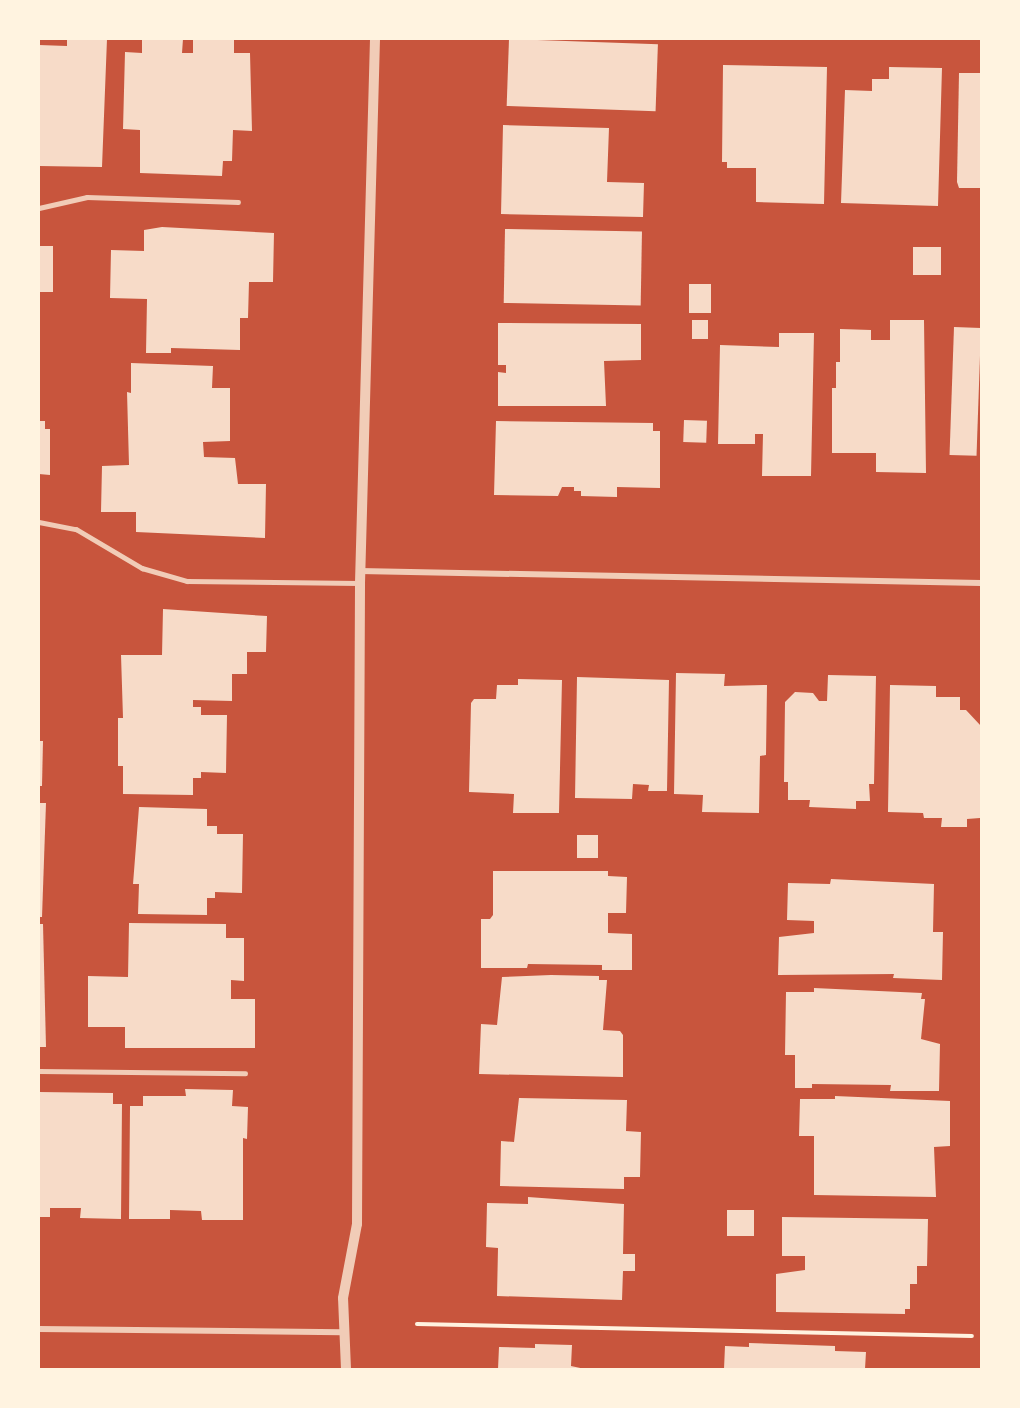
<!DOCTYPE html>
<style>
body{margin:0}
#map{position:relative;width:1020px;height:1408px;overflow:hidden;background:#c8553d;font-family:Merriweather,serif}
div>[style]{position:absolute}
.building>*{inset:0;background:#f7dbc8;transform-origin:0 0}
.path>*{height:4px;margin:-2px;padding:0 2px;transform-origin:2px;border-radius:2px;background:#fff3e0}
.service>*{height:4.5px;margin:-2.25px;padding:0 2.25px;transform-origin:2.25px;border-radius:2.25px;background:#f1ccb7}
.minor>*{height:6px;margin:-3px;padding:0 3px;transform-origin:3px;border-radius:3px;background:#f1ccb7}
.tertiary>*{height:10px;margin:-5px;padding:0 5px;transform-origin:5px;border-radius:5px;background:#f1ccb7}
span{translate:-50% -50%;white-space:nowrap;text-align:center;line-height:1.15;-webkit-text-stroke:6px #fff3e0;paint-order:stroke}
.frame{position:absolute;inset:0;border:40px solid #fff3e0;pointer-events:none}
</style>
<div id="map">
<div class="building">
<div style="clip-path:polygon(67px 39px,107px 39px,102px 167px,39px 166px,39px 45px,67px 46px)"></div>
<div style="clip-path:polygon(142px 39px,183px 39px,182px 53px,193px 53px,193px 39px,234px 39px,234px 53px,250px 53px,252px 131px,233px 130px,232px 161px,223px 161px,222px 176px,140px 173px,140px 130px,123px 129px,125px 52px,142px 53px)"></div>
<div style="left:509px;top:39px;width:149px;height:67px;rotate:2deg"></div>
<div style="clip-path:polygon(723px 65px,827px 67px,824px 204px,756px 202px,756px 168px,727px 168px,727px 162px,722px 162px)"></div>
<div style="clip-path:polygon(889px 67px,942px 68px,938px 206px,841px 203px,845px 90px,872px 91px,872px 79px,889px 79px)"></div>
<div style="clip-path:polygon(959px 73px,981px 73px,981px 188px,959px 188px,957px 182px)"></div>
<div style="clip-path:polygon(503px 125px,609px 128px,607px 182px,644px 183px,643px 217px,501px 214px)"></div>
<div style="clip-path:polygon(162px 227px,274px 233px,273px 282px,249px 282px,248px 318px,240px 318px,240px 350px,171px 348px,171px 353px,146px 353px,147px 299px,110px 298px,111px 250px,144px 251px,144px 230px)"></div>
<div style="left:505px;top:229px;width:137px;height:74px;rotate:1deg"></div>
<div style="left:39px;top:246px;width:14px;height:46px"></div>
<div style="left:913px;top:247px;width:28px;height:28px"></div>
<div style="left:689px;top:284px;width:22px;height:29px"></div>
<div style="left:692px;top:320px;width:16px;height:19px"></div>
<div style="clip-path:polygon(890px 320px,924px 320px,926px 473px,876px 472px,876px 453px,832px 453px,832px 388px,836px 388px,836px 362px,840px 362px,840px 329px,871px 330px,871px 340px,890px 340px)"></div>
<div style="clip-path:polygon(498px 323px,641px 324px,641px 360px,604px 361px,606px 406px,498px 406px,498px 372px,506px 373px,506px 365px,498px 365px)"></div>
<div style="left:954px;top:327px;width:27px;height:128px;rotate:2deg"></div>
<div style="clip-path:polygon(779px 333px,814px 333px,811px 476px,762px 476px,763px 434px,755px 434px,755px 444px,718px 444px,720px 345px,779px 347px)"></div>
<div style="clip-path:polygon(131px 363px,213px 366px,212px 388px,230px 388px,230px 441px,203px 442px,204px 457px,235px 458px,238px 484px,266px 484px,265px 538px,136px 532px,136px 512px,101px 512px,102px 466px,129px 465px,127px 392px,131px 393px)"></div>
<div style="left:684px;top:420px;width:23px;height:22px;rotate:2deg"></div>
<div style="clip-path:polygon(39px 421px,45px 421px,45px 429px,50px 429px,50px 475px,39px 474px)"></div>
<div style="clip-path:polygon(496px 421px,653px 423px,653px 431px,660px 431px,660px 488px,617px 487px,617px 497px,581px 496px,581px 491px,574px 491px,574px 487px,562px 487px,558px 496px,494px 495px)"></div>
<div style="clip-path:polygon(163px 609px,267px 616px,266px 652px,247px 652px,247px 674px,232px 674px,232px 701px,193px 700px,193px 707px,201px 707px,201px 715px,227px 715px,226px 773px,201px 772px,201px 778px,193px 778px,193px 795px,123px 794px,123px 766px,118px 766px,118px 718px,123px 718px,121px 655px,162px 655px)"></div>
<div style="clip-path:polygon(676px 673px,725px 674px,724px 686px,767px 685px,766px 755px,760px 756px,759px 813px,702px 812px,703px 795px,674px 794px)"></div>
<div style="clip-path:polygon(828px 675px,876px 676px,874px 784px,869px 784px,870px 801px,856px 801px,856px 809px,809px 807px,810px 800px,788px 800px,788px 782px,784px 782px,785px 702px,795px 692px,813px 693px,819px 701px,827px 701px)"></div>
<div style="clip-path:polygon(577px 677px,669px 680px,667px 791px,648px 791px,649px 785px,633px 784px,632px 799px,575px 798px)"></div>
<div style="clip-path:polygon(518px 679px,562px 680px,559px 813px,513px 813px,514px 794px,469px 792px,471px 703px,474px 699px,496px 699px,497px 685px,518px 685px)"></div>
<div style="clip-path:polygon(890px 685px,936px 686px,936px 697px,960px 697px,960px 710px,966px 710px,981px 726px,980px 818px,967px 819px,967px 827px,941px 827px,942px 818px,924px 818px,923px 813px,888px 812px)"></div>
<div style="clip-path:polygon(39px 741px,43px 741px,42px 786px,39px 786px)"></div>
<div style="clip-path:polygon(39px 803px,46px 803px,42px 917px,39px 917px)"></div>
<div style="clip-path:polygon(139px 807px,207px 809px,207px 826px,217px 826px,217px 834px,243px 834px,242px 893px,215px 892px,215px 898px,207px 898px,207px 915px,138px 914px,139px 884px,133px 884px)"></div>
<div style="left:577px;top:835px;width:21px;height:23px"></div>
<div style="clip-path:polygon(493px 871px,608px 871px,608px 876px,627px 877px,626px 913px,608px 913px,608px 933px,632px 934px,632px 970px,602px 970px,602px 965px,528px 964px,527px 968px,481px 968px,481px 919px,490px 919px,493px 915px)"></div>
<div style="clip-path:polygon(831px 879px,934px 884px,933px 932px,943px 932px,942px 980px,893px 978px,894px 974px,778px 975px,779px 937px,814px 933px,814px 921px,787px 920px,788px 883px,830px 884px)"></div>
<div style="clip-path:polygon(129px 923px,226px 924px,226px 938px,244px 938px,244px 981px,231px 980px,231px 999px,255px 999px,255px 1048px,125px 1048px,125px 1027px,88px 1027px,88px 976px,128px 977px)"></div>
<div style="clip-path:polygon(39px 924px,43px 924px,46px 1047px,39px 1047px)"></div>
<div style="clip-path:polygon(551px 975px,599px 976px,599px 980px,607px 980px,603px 1030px,620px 1031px,623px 1035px,623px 1077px,479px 1074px,481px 1024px,497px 1025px,502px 977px)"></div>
<div style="clip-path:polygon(814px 988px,922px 993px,921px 999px,925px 999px,921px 1039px,940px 1044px,939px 1091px,890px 1091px,891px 1085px,812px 1084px,812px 1088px,795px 1088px,795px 1055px,785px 1055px,786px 992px,814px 992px)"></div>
<div style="clip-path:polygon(185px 1089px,233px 1090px,232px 1106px,248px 1107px,247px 1139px,243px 1138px,243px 1220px,202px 1220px,201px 1211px,170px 1210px,170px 1219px,129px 1219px,130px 1106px,143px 1106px,143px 1096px,186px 1096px)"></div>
<div style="clip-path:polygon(39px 1092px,113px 1093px,113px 1104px,122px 1104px,121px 1219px,80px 1218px,81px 1208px,50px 1208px,50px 1217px,39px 1217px)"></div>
<div style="clip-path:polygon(835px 1096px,950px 1101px,950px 1146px,934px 1147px,936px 1197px,814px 1195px,814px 1136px,799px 1136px,800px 1099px,835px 1099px)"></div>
<div style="clip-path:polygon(519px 1098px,627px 1100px,626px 1131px,641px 1132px,640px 1177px,624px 1177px,624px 1189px,500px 1186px,501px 1141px,514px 1142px)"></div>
<div style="clip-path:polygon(528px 1197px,624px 1204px,623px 1254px,635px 1254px,635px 1271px,623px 1271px,622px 1300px,497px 1296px,498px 1248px,486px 1247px,487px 1203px,528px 1204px)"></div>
<div style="left:727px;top:1210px;width:27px;height:26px"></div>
<div style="clip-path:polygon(782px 1217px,928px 1219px,927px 1266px,917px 1266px,917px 1284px,910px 1284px,910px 1309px,905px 1309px,905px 1314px,776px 1312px,776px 1274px,805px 1270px,805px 1256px,782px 1256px)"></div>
<div style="clip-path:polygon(749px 1343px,835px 1346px,835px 1351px,866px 1352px,865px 1369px,724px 1369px,725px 1346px,749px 1347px)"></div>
<div style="clip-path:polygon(535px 1344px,572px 1345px,571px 1366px,585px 1369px,498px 1369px,499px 1347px,535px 1348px)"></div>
</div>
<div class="path">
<div style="left:417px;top:1324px;width:555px;rotate:1.24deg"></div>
</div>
<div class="service">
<div style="left:39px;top:208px;width:49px;rotate:-12.9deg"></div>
<div style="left:87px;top:197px;width:151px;rotate:1.9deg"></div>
<div style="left:39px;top:522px;width:38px;rotate:11deg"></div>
<div style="left:76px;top:529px;width:77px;rotate:30.6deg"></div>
<div style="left:142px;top:568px;width:47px;rotate:16.1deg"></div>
<div style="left:187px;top:581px;width:172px;rotate:0.7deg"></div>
<div style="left:39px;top:1071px;width:206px;rotate:0.6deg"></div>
</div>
<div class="minor">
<div style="left:360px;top:571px;width:621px;rotate:1.11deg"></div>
<div style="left:39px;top:1329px;width:303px;rotate:0.6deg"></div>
</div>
<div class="tertiary">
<div style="left:346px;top:1369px;width:71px;rotate:-92.4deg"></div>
<div style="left:343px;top:1298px;width:75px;rotate:-79.3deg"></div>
<div style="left:357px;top:1224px;width:641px;rotate:-89.73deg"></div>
<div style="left:360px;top:583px;width:544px;rotate:-88.42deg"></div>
</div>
<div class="frame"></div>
</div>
